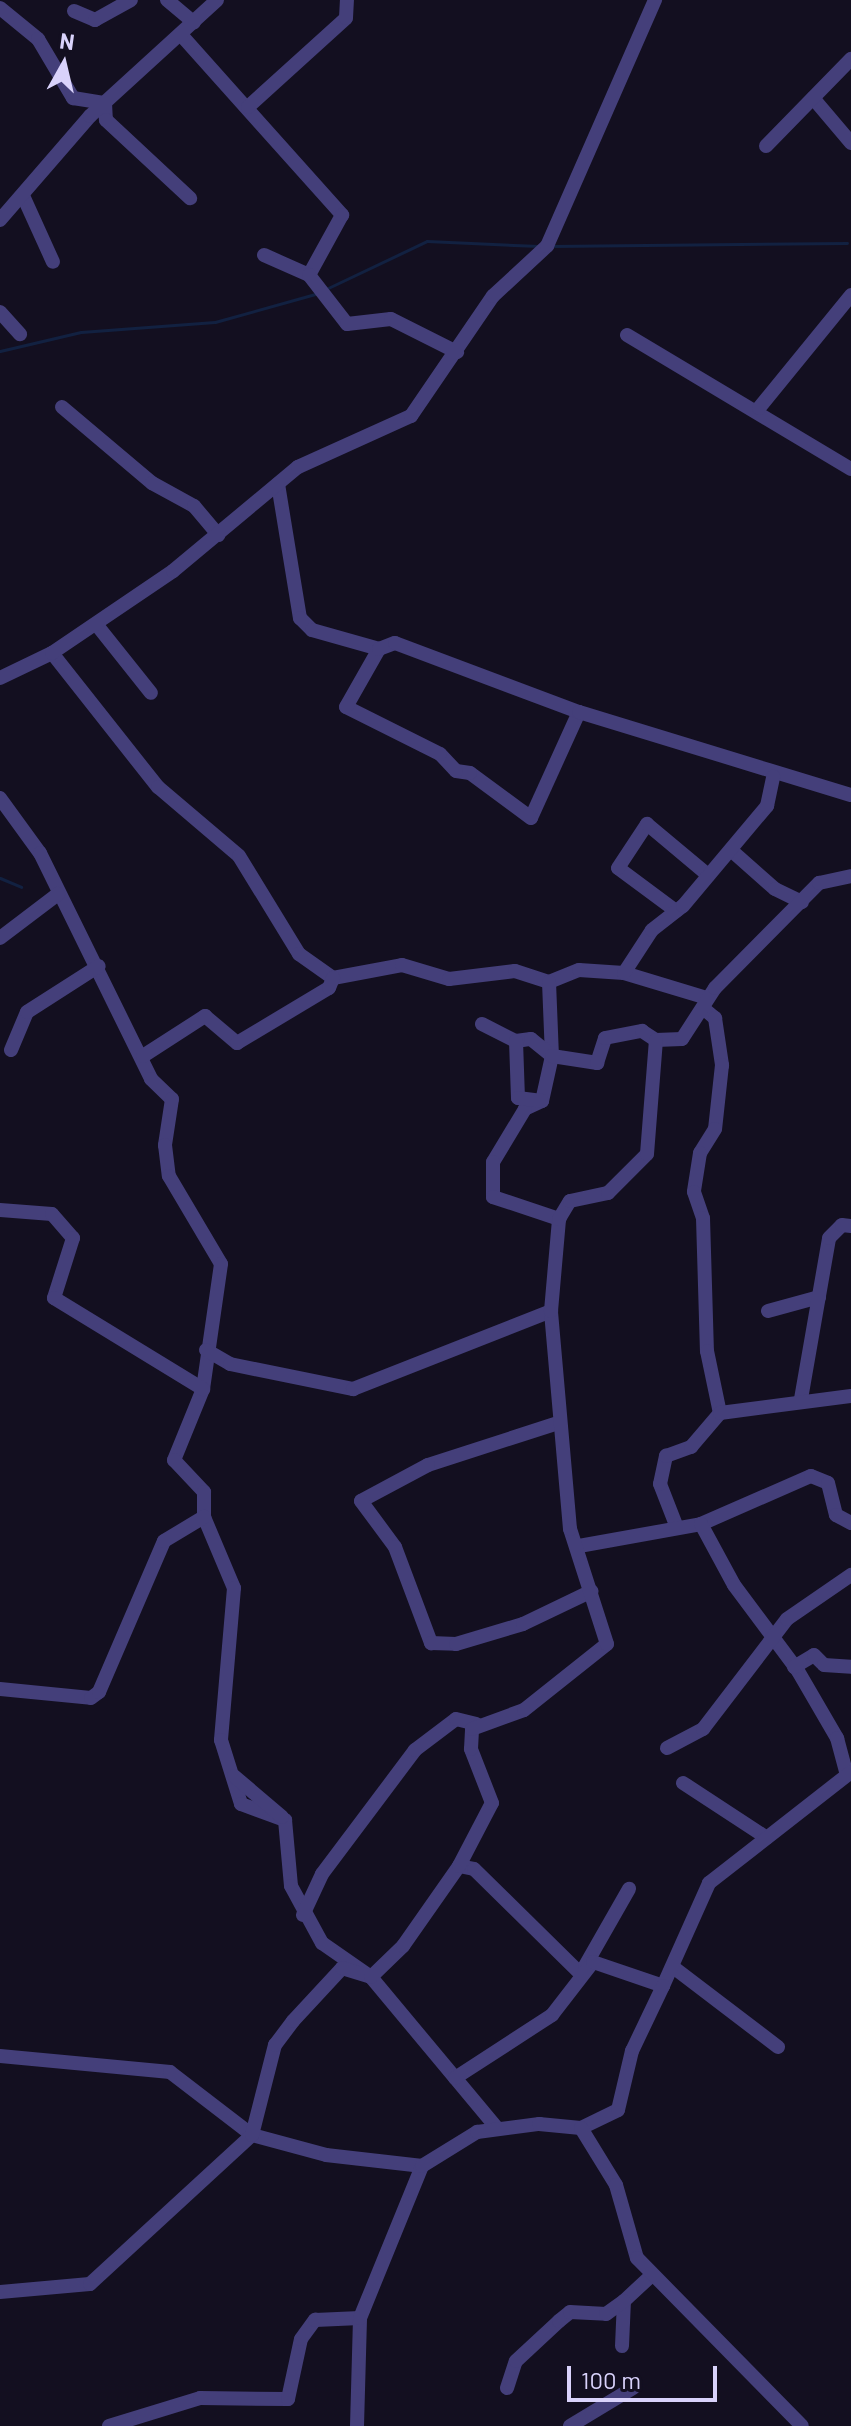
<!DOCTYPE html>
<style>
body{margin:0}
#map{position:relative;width:851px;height:2426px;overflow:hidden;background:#130f20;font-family:Barlow,sans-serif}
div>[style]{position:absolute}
.stream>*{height:3px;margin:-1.5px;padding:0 1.5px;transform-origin:1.5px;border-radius:1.5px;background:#122141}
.minor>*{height:14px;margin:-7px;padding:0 7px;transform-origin:7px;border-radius:7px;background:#443f7a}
span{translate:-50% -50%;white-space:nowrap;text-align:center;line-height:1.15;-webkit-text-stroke:6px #130f20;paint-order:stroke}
.north{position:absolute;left:24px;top:24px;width:80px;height:80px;-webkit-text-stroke:6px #130f20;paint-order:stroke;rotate:8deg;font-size:22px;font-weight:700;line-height:32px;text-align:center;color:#d9d2fb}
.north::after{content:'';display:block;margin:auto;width:28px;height:36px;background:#d9d2fb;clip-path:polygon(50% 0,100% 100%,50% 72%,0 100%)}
.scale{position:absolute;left:567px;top:2366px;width:150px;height:36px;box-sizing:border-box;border:4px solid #d9d2fb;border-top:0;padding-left:10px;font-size:24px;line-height:28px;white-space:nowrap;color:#d9d2fb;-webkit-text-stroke:6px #130f20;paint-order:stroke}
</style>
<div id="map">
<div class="stream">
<div style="left:551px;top:246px;width:296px;rotate:-0.6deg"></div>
<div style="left:326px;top:289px;width:112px;rotate:-25.4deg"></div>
<div style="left:427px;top:241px;width:112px;rotate:2.6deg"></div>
<div style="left:0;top:351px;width:83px;rotate:-13.2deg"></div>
<div style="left:81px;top:332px;width:134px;rotate:-4.3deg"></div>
<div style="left:215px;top:322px;width:104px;rotate:-15.6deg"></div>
<div style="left:0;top:878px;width:23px;rotate:23deg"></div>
</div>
<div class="minor">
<div style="left:167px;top:0;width:35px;rotate:40deg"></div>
<div style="left:0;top:8px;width:49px;rotate:39.2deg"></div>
<div style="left:38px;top:39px;width:69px;rotate:59.3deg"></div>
<div style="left:73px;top:98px;width:31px;rotate:9deg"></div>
<div style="left:74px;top:11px;width:23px;rotate:23deg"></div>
<div style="left:95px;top:20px;width:41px;rotate:-29.1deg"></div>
<div style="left:183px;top:37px;width:239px;rotate:48.2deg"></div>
<div style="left:342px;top:215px;width:68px;rotate:118.8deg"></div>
<div style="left:813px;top:98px;width:59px;rotate:49.8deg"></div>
<div style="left:105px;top:103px;width:17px;rotate:87deg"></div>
<div style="left:106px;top:120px;width:115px;rotate:42.9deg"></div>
<div style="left:248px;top:107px;width:132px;rotate:-42.2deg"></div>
<div style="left:346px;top:18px;width:18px;rotate:-87deg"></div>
<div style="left:766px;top:146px;width:122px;rotate:-45.7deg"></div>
<div style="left:24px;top:198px;width:70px;rotate:65.6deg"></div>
<div style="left:0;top:220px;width:138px;rotate:-49.1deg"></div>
<div style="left:90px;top:116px;width:172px;rotate:-42.4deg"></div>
<div style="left:264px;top:255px;width:49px;rotate:24deg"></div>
<div style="left:309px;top:275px;width:62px;rotate:52.2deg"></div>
<div style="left:347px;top:324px;width:44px;rotate:-6.5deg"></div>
<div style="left:391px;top:319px;width:74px;rotate:26.6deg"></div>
<div style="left:0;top:312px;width:30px;rotate:48deg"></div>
<div style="left:627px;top:335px;width:261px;rotate:30.9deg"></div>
<div style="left:62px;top:407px;width:118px;rotate:40.2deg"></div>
<div style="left:152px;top:483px;width:48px;rotate:28.7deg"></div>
<div style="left:194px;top:506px;width:38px;rotate:50deg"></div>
<div style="left:759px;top:408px;width:146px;rotate:-50.8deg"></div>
<div style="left:278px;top:484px;width:136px;rotate:80.7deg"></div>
<div style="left:300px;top:618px;width:17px;rotate:45deg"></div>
<div style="left:312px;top:630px;width:70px;rotate:15.8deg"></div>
<div style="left:96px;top:624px;width:88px;rotate:51.4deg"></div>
<div style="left:52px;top:653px;width:171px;rotate:51.7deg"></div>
<div style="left:158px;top:787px;width:106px;rotate:40.4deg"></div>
<div style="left:239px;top:856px;width:115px;rotate:58.5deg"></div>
<div style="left:299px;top:954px;width:42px;rotate:35.2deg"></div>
<div style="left:333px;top:978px;width:70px;rotate:-10.7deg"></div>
<div style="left:402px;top:965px;width:49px;rotate:16.6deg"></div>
<div style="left:449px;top:979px;width:66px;rotate:-6.9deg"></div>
<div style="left:515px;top:971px;width:36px;rotate:18deg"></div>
<div style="left:549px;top:982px;width:32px;rotate:-22deg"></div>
<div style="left:579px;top:970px;width:45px;rotate:3.8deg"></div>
<div style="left:624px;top:973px;width:87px;rotate:16.8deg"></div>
<div style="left:0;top:678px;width:58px;rotate:-25.7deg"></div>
<div style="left:52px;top:653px;width:146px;rotate:-34.1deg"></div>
<div style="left:173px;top:571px;width:163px;rotate:-39.8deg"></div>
<div style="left:298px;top:467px;width:124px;rotate:-24.3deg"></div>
<div style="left:411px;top:416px;width:145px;rotate:-55.7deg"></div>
<div style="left:493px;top:296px;width:74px;rotate:-42.8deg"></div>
<div style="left:547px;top:246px;width:269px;rotate:-66.3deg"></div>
<div style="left:579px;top:712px;width:116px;rotate:114.4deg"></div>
<div style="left:531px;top:818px;width:76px;rotate:-143.6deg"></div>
<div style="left:470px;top:773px;width:14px;rotate:-172deg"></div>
<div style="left:456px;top:771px;width:23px;rotate:-133deg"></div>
<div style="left:440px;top:754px;width:105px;rotate:-153.4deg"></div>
<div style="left:346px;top:707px;width:67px;rotate:-60.4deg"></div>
<div style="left:379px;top:649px;width:17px;rotate:-21deg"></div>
<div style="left:395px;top:643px;width:197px;rotate:20.6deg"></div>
<div style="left:579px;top:712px;width:284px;rotate:17deg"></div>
<div style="left:0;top:798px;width:68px;rotate:54deg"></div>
<div style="left:40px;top:853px;width:252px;rotate:63.8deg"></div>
<div style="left:151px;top:1079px;width:29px;rotate:44deg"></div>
<div style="left:172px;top:1099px;width:47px;rotate:98.7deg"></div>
<div style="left:165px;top:1145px;width:31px;rotate:83deg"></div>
<div style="left:169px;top:1176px;width:102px;rotate:59.4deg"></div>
<div style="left:221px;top:1264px;width:126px;rotate:98.2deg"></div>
<div style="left:203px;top:1389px;width:77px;rotate:112.2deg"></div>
<div style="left:174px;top:1460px;width:44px;rotate:46.8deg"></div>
<div style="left:204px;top:1492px;width:25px;rotate:90deg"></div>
<div style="left:204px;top:1517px;width:77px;rotate:67.1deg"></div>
<div style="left:234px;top:1588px;width:153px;rotate:94.9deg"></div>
<div style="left:221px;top:1740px;width:67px;rotate:72.6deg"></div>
<div style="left:241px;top:1804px;width:47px;rotate:20deg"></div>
<div style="left:285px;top:1820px;width:66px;rotate:84.8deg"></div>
<div style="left:291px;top:1886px;width:65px;rotate:61.5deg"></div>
<div style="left:322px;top:1943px;width:60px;rotate:34.8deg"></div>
<div style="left:371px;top:1977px;width:197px;rotate:50.2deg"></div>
<div style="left:732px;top:851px;width:57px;rotate:41.5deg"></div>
<div style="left:775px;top:889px;width:30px;rotate:26deg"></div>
<div style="left:676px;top:911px;width:72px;rotate:-143.4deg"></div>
<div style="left:618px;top:868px;width:53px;rotate:-56.6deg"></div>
<div style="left:647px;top:824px;width:80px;rotate:39.9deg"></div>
<div style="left:0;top:938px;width:73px;rotate:-37.2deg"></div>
<div style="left:624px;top:973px;width:51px;rotate:-56.9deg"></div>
<div style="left:652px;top:930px;width:39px;rotate:-38deg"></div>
<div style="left:683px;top:906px;width:131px;rotate:-50deg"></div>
<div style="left:767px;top:806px;width:30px;rotate:-78deg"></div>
<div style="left:549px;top:982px;width:74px;rotate:87.7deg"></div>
<div style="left:552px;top:1056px;width:46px;rotate:102.5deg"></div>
<div style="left:542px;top:1101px;width:19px;rotate:155deg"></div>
<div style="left:525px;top:1109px;width:62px;rotate:121.1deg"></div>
<div style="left:493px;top:1162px;width:35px;rotate:90deg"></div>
<div style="left:493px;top:1197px;width:70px;rotate:18.4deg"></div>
<div style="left:703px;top:1008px;width:16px;rotate:40deg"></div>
<div style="left:715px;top:1018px;width:48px;rotate:81.5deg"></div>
<div style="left:722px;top:1065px;width:64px;rotate:96.2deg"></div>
<div style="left:715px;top:1129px;width:28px;rotate:122deg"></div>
<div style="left:700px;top:1153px;width:39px;rotate:99deg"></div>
<div style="left:694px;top:1192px;width:28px;rotate:71deg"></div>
<div style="left:703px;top:1218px;width:133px;rotate:88.3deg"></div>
<div style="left:707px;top:1351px;width:63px;rotate:78.2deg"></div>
<div style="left:482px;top:1024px;width:38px;rotate:27deg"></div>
<div style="left:516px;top:1041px;width:15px;rotate:-8deg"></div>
<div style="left:531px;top:1039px;width:27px;rotate:39deg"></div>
<div style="left:552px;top:1056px;width:46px;rotate:8.8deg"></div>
<div style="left:597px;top:1063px;width:26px;rotate:-72deg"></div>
<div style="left:605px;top:1038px;width:38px;rotate:-11deg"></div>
<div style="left:642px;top:1031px;width:17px;rotate:33deg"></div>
<div style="left:656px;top:1040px;width:26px;rotate:-2deg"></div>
<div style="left:682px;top:1039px;width:61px;rotate:-57.1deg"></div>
<div style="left:715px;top:988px;width:148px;rotate:-45.3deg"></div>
<div style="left:819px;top:883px;width:33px;rotate:-12deg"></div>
<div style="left:516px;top:1041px;width:57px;rotate:88deg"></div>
<div style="left:518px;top:1098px;width:24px;rotate:7deg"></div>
<div style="left:11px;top:1050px;width:41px;rotate:-67.2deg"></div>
<div style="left:27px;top:1012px;width:85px;rotate:-32.6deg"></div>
<div style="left:143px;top:1056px;width:74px;rotate:-32.8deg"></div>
<div style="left:205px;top:1016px;width:42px;rotate:40.2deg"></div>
<div style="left:237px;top:1043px;width:107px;rotate:-30.9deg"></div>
<div style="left:329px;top:988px;width:11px;rotate:-68deg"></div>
<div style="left:0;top:1210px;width:52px;rotate:4.4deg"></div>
<div style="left:52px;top:1214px;width:32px;rotate:49deg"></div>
<div style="left:73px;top:1238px;width:63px;rotate:107.6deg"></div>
<div style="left:54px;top:1298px;width:175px;rotate:31.4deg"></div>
<div style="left:768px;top:1311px;width:53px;rotate:-15.4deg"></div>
<div style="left:206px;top:1350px;width:28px;rotate:30deg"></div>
<div style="left:230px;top:1364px;width:126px;rotate:11.5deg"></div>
<div style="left:353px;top:1389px;width:213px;rotate:-21.5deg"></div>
<div style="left:801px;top:1399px;width:163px;rotate:-80.1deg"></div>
<div style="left:829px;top:1238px;width:18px;rotate:-45deg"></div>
<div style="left:842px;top:1225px;width:9px;rotate:6deg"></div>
<div style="left:558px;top:1423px;width:137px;rotate:162.1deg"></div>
<div style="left:428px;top:1465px;width:76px;rotate:151.8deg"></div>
<div style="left:361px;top:1501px;width:57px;rotate:53.5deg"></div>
<div style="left:395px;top:1547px;width:103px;rotate:69.4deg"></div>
<div style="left:431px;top:1643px;width:25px;rotate:2deg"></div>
<div style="left:456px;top:1644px;width:70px;rotate:-16.6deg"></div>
<div style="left:523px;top:1624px;width:76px;rotate:-25.6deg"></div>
<div style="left:701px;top:1524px;width:120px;rotate:-23.6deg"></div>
<div style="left:811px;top:1476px;width:18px;rotate:22deg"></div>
<div style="left:828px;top:1483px;width:33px;rotate:76deg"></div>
<div style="left:836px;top:1515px;width:17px;rotate:28deg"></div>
<div style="left:676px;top:1525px;width:44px;rotate:-111.3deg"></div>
<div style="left:660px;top:1484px;width:29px;rotate:-78deg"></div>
<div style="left:666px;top:1456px;width:27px;rotate:-20deg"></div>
<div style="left:691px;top:1447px;width:45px;rotate:-49.5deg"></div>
<div style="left:720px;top:1413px;width:132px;rotate:-7.4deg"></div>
<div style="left:579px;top:1546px;width:124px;rotate:-10.2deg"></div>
<div style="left:701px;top:1524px;width:69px;rotate:61.6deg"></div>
<div style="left:734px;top:1585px;width:107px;rotate:53.3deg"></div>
<div style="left:798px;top:1671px;width:78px;rotate:59.8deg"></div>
<div style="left:837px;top:1738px;width:35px;rotate:75deg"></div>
<div style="left:794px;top:1667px;width:23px;rotate:-31deg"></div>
<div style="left:814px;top:1655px;width:14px;rotate:45deg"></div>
<div style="left:824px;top:1665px;width:27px;rotate:4deg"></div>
<div style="left:0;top:1689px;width:91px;rotate:5.6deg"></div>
<div style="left:91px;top:1698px;width:10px;rotate:-37deg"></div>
<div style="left:99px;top:1692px;width:164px;rotate:-66.7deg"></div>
<div style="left:164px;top:1541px;width:47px;rotate:-31deg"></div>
<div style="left:667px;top:1748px;width:41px;rotate:-27.8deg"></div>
<div style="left:703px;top:1729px;width:138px;rotate:-52.6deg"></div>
<div style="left:787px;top:1619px;width:78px;rotate:-34.5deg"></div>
<div style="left:234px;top:1776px;width:63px;rotate:40.5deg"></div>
<div style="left:683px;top:1783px;width:100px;rotate:33.2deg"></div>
<div style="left:459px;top:1866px;width:15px;rotate:11deg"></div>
<div style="left:474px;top:1869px;width:148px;rotate:44.5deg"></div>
<div style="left:303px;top:1915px;width:45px;rotate:-65.1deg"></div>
<div style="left:322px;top:1874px;width:155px;rotate:-53.1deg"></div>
<div style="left:415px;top:1750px;width:51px;rotate:-37.1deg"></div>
<div style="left:456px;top:1719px;width:21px;rotate:14deg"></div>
<div style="left:585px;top:1966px;width:89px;rotate:-60.3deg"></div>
<div style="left:673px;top:1967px;width:132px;rotate:37.3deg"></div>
<div style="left:0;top:2056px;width:171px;rotate:5.4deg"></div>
<div style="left:170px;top:2072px;width:103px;rotate:37.5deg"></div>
<div style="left:252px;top:2135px;width:77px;rotate:15.1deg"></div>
<div style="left:326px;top:2155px;width:97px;rotate:6.5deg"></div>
<div style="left:455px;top:2078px;width:116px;rotate:-33deg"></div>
<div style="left:552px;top:2015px;width:67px;rotate:-52.3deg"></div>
<div style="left:593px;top:1962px;width:74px;rotate:18.9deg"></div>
<div style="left:663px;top:1986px;width:113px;rotate:-65.9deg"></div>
<div style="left:709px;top:1883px;width:180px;rotate:-38deg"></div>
<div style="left:581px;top:2128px;width:41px;rotate:-25.9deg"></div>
<div style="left:618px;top:2110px;width:61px;rotate:-76.7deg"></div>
<div style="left:632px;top:2051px;width:72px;rotate:-64.5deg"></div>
<div style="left:0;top:2292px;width:90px;rotate:-5.1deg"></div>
<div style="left:90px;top:2284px;width:220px;rotate:-42.6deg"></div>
<div style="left:252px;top:2135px;width:93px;rotate:-75.7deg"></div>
<div style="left:275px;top:2045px;width:30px;rotate:-53deg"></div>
<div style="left:293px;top:2021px;width:72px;rotate:-47.2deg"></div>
<div style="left:342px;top:1968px;width:30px;rotate:17deg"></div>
<div style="left:371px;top:1977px;width:45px;rotate:-44.1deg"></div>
<div style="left:403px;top:1946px;width:98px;rotate:-55deg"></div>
<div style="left:459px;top:1866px;width:71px;rotate:-62.4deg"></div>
<div style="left:492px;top:1803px;width:58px;rotate:-111.3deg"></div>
<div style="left:471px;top:1749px;width:20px;rotate:-87deg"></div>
<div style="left:472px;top:1729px;width:55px;rotate:-20.1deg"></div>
<div style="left:524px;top:1710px;width:106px;rotate:-38.5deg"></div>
<div style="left:607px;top:1644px;width:121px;rotate:-107.8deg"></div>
<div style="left:570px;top:1529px;width:219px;rotate:-95deg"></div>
<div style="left:551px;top:1311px;width:92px;rotate:-85deg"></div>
<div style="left:559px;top:1219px;width:21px;rotate:-59deg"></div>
<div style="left:570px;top:1201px;width:39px;rotate:-12deg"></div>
<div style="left:608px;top:1193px;width:55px;rotate:-45deg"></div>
<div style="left:647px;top:1154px;width:114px;rotate:-85.5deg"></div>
<div style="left:622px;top:2346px;width:45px;rotate:-87.5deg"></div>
<div style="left:624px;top:2301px;width:37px;rotate:-43deg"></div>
<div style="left:507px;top:2388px;width:28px;rotate:-72deg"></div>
<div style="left:516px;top:2361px;width:59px;rotate:-42.9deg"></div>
<div style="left:559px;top:2321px;width:14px;rotate:-39deg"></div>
<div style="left:570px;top:2312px;width:36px;rotate:3deg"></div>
<div style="left:606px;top:2314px;width:22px;rotate:-36deg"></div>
<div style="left:109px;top:2426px;width:95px;rotate:-17.1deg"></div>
<div style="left:200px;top:2398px;width:88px;rotate:0.7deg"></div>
<div style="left:288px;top:2399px;width:61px;rotate:-77.8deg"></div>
<div style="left:301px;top:2339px;width:24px;rotate:-54deg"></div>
<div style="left:315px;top:2320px;width:45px;rotate:-2.5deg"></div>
<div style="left:357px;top:2426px;width:108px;rotate:-88.4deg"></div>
<div style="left:360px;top:2318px;width:164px;rotate:-67.8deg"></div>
<div style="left:422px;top:2166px;width:65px;rotate:-31.7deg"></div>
<div style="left:477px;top:2132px;width:63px;rotate:-7.4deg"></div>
<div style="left:539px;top:2124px;width:42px;rotate:5.4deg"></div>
<div style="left:581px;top:2128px;width:67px;rotate:58.4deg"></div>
<div style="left:616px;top:2185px;width:76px;rotate:74deg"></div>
<div style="left:637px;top:2258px;width:235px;rotate:45.5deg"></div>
<div style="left:570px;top:2426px;width:74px;rotate:-31.1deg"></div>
</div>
<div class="north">N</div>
<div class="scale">100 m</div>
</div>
